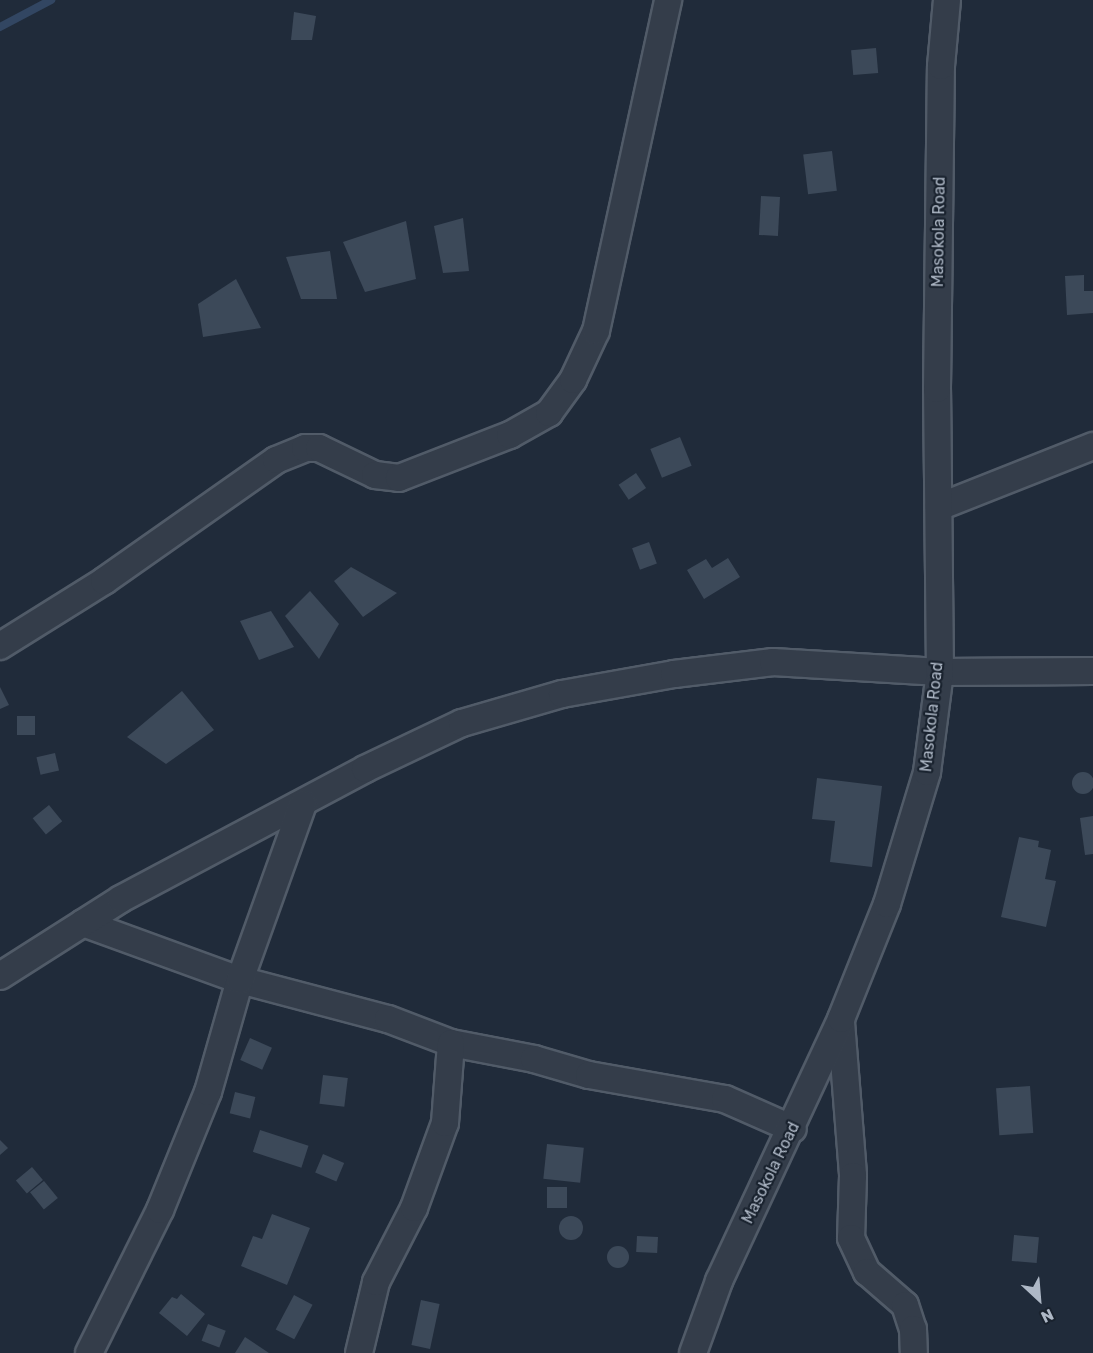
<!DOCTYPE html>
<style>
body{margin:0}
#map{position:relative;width:1093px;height:1353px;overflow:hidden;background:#202b3a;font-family:Rubik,sans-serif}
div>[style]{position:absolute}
.stream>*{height:8px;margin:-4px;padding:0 4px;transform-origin:4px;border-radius:4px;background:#324662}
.building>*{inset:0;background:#3c4959;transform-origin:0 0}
.round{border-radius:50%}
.roads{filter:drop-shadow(2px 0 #515b68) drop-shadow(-2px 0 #515b68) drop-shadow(0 2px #515b68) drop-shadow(0 -2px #515b68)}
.minor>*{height:26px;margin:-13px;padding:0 13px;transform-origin:13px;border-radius:13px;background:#343d4a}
span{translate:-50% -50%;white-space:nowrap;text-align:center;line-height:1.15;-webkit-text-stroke:4.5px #19222e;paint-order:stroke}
.street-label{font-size:16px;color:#aeb8c6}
.north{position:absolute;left:1009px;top:1269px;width:60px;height:60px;-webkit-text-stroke:4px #19222e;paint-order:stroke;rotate:154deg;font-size:16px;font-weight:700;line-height:24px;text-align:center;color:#aeb8c6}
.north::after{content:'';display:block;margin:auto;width:21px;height:27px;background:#aeb8c6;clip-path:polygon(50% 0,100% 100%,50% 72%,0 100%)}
</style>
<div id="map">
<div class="stream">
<div style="left:0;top:27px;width:58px;rotate:-27.9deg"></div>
</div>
<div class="building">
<div style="clip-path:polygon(294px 12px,316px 16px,312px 40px,291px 40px)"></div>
<div style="left:876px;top:48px;width:25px;height:25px;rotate:85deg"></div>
<div style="left:832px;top:151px;width:40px;height:29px;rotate:83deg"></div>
<div style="left:761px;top:196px;width:19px;height:39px;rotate:3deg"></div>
<div style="clip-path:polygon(463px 218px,469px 271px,443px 273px,434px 226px)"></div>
<div style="clip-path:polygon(406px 221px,416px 279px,365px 292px,343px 242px)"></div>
<div style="clip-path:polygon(330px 251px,337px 299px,301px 299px,286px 257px)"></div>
<div style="clip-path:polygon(1084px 275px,1084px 291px,1093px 291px,1093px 313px,1067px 315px,1065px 276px)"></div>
<div style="clip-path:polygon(236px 279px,261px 328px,203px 337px,198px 304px)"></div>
<div style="left:680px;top:437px;width:31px;height:32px;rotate:68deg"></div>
<div style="left:636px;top:473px;width:18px;height:21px;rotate:56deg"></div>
<div style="left:649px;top:542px;width:23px;height:18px;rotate:70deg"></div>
<div style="clip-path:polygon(728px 558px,740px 577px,704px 599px,687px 570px,706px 559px,712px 568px)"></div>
<div style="clip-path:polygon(351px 567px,397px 593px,363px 617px,334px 581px)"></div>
<div style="clip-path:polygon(310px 591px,339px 624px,319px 659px,285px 616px)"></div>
<div style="clip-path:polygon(271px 611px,294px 647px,259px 660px,240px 621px)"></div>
<div style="clip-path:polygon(0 687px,9px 705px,0 709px)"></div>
<div style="clip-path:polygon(182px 691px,214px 730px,166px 764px,127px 737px)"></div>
<div style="left:17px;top:716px;width:18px;height:19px"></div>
<div style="left:55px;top:753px;width:18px;height:19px;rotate:77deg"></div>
<div class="round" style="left:1072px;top:772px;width:22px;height:22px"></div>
<div style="clip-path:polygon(817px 778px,882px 786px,872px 867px,830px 862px,835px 821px,812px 819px)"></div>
<div style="left:49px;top:805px;width:21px;height:21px;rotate:51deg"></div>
<div style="clip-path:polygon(1093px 816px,1093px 854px,1085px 855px,1080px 818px)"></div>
<div style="clip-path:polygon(1019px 837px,1039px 841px,1038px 847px,1051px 850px,1045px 879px,1056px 881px,1046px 927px,1001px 917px)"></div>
<div style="left:250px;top:1038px;width:24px;height:24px;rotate:24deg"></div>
<div style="left:323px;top:1075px;width:25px;height:29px;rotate:7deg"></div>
<div style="left:1030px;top:1086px;width:47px;height:34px;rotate:86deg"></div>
<div style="left:235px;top:1092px;width:21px;height:22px;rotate:14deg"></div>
<div style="left:260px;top:1130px;width:51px;height:23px;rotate:18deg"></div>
<div style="clip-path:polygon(0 1140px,8px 1148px,0 1155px)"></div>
<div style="left:547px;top:1144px;width:37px;height:35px;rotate:6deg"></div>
<div style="left:323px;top:1154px;width:23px;height:20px;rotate:23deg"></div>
<div style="left:32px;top:1167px;width:17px;height:21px;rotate:50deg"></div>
<div style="left:44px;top:1181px;width:22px;height:18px;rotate:51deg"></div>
<div style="left:547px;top:1187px;width:20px;height:21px"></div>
<div style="clip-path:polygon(272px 1214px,310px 1228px,287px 1285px,241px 1266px,253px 1236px,262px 1239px)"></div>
<div class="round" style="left:559px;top:1216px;width:24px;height:24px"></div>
<div style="left:1014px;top:1235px;width:25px;height:26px;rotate:5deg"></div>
<div style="left:637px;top:1236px;width:21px;height:16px;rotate:3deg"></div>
<div class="round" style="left:607px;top:1246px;width:22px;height:22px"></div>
<div style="clip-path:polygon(181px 1294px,205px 1314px,187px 1336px,159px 1313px,172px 1297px,177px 1299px)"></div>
<div style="left:294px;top:1295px;width:21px;height:39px;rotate:28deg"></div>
<div style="left:421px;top:1300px;width:19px;height:46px;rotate:12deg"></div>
<div style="left:208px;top:1324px;width:19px;height:18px;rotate:21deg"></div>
<div style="clip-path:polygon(245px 1337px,269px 1353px,235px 1353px)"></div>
</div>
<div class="roads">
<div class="minor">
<div style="left:939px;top:507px;width:166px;rotate:-21.6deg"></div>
<div style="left:0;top:646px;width:123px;rotate:-32deg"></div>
<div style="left:104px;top:581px;width:210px;rotate:-35.1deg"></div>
<div style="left:276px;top:460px;width:31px;rotate:-22deg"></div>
<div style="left:305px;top:448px;width:14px"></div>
<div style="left:319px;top:448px;width:62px;rotate:25.7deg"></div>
<div style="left:375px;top:475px;width:24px;rotate:7deg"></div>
<div style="left:399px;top:478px;width:119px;rotate:-21.2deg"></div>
<div style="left:510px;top:435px;width:45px;rotate:-29.4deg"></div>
<div style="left:549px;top:413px;width:41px;rotate:-54deg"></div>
<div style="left:573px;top:380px;width:54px;rotate:-64.9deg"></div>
<div style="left:596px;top:331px;width:339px;rotate:-77.7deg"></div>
<div style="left:83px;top:923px;width:167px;rotate:20deg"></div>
<div style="left:240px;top:980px;width:153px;rotate:14.8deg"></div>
<div style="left:388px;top:1019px;width:67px;rotate:20.9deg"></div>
<div style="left:451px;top:1043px;width:85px;rotate:10.9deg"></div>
<div style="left:534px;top:1059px;width:57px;rotate:16.2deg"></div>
<div style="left:589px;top:1075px;width:138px;rotate:10deg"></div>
<div style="left:725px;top:1099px;width:74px;rotate:23.8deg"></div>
<div style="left:0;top:976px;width:143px;rotate:-32.5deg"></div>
<div style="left:121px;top:899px;width:276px;rotate:-28deg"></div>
<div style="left:365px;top:769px;width:107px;rotate:-25.4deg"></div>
<div style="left:462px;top:723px;width:104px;rotate:-16.2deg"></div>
<div style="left:562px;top:694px;width:114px;rotate:-10.1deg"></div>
<div style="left:674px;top:674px;width:100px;rotate:-6.9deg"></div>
<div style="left:773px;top:662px;width:167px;rotate:3.4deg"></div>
<div style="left:940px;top:672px;width:153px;rotate:-0.4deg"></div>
<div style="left:841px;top:1022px;width:154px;rotate:85.5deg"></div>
<div style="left:853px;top:1176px;width:62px;rotate:91.8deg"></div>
<div style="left:851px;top:1238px;width:38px;rotate:65deg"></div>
<div style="left:867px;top:1272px;width:50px;rotate:41deg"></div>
<div style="left:905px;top:1305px;width:25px;rotate:72deg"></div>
<div style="left:913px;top:1329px;width:24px;rotate:88deg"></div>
<div style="left:89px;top:1353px;width:160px;rotate:-63.6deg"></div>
<div style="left:160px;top:1210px;width:127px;rotate:-67.9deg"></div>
<div style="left:208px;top:1092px;width:116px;rotate:-74.1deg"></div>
<div style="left:240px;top:980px;width:187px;rotate:-70.3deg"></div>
<div style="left:359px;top:1353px;width:73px;rotate:-76.5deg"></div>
<div style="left:376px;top:1282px;width:83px;rotate:-62.8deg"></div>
<div style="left:414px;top:1208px;width:90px;rotate:-70deg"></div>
<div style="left:445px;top:1123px;width:80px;rotate:-85.7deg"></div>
<div style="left:693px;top:1353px;width:77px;rotate:-70.1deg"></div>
<div style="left:719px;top:1281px;width:289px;rotate:-65deg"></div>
<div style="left:841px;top:1019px;width:124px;rotate:-68.2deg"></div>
<div style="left:887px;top:904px;width:138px;rotate:-73.1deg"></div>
<div style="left:927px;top:772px;width:101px;rotate:-82.6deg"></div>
<div style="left:940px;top:672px;width:283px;rotate:-90.6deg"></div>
<div style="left:937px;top:389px;width:323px;rotate:-89.3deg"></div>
<div style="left:941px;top:66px;width:66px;rotate:-84.8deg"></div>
</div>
</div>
<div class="street-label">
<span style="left:939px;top:232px;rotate:-89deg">Masokola Road</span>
<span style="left:932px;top:717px;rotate:-84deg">Masokola Road</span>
<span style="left:771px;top:1173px;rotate:-64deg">Masokola Road</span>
</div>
<div class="north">N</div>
</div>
